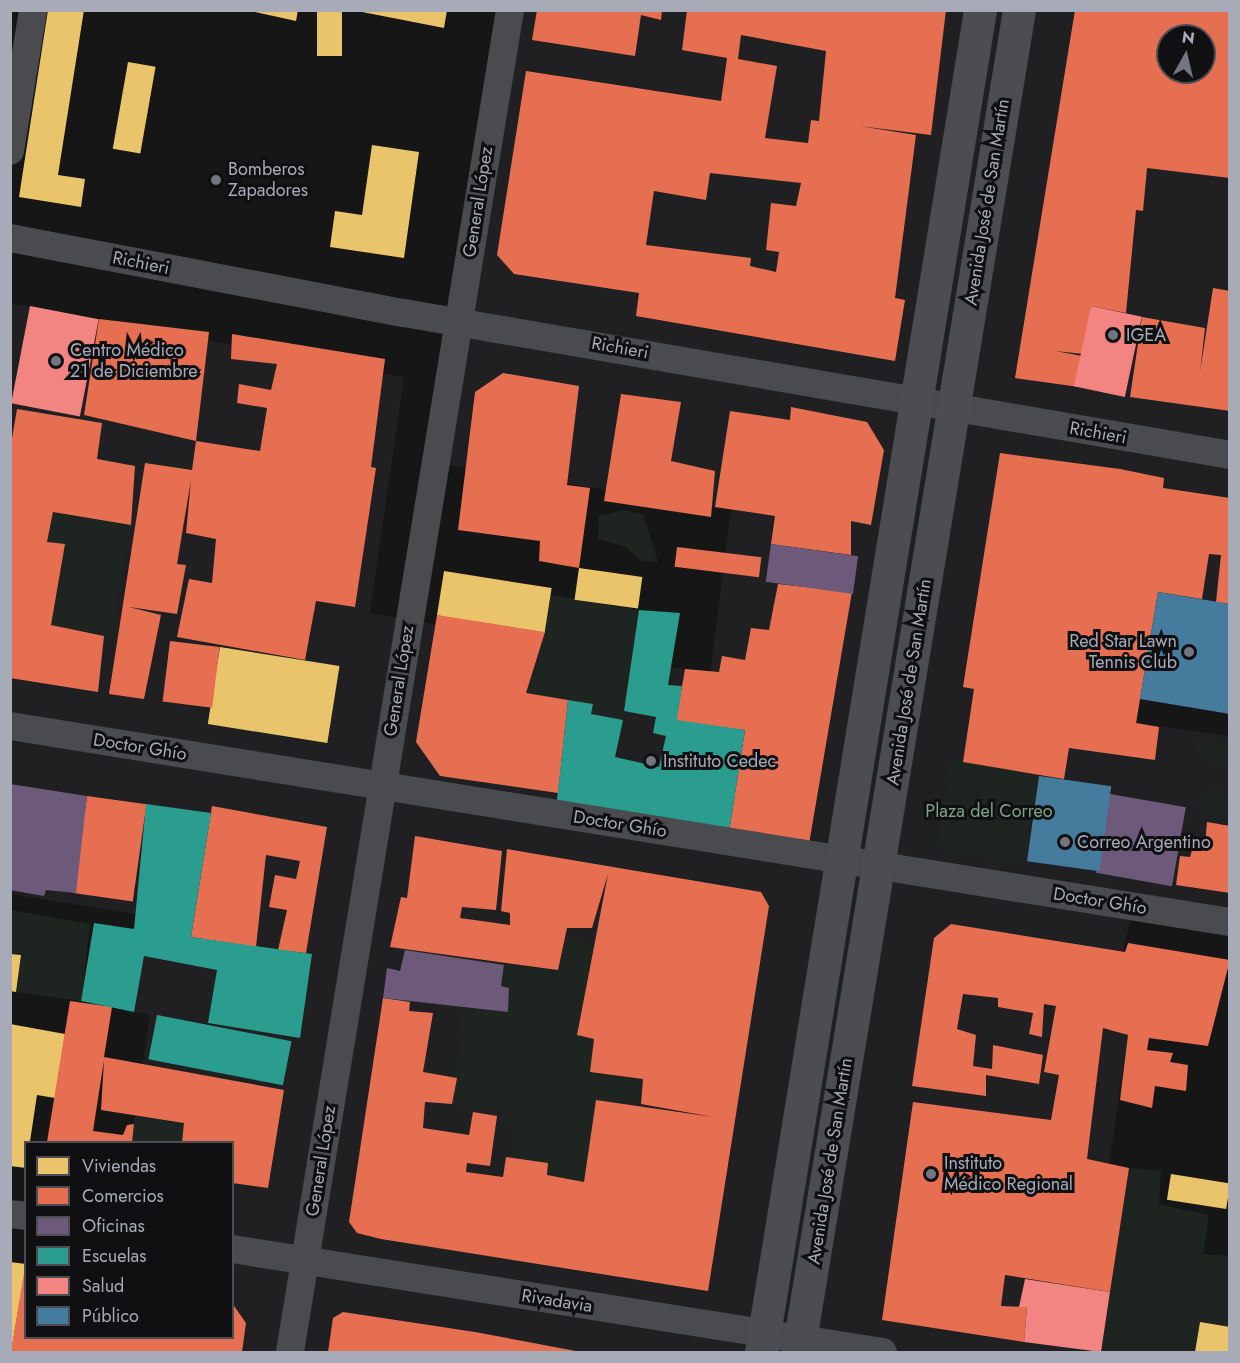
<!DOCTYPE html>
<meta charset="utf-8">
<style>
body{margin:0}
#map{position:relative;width:1240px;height:1363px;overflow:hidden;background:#161616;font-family:Jost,sans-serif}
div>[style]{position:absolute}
.built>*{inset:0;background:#202022}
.green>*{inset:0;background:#1e2520;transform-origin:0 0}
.homes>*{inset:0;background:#e9c46a;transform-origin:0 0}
.shops>*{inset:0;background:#e76f51;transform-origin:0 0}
.offices>*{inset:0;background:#6d597a;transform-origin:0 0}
.schools>*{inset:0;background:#2a9d8f;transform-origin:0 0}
.health>*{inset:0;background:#f28482;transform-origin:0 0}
.public>*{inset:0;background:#457b9d;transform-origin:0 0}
.street>*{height:28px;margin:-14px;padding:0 14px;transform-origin:14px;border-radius:14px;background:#4a4b4f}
.primary>*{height:33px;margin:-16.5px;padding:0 16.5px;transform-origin:16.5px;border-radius:16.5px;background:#4c4d51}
.dots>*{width:16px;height:16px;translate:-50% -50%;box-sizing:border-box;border:3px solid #101012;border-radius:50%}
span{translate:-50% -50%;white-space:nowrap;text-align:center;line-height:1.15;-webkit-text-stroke:6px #101012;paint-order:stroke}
.poi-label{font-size:18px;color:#a7aab7}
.left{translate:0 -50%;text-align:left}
.right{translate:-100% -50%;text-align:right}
.street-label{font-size:18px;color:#a7aab7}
.park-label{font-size:18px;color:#7ea285}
.frame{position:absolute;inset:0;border:12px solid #a7aab7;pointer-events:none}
.legend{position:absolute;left:24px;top:1141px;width:210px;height:198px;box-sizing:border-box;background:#101012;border:2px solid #4c4e54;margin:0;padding:8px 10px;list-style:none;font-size:18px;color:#a7aab7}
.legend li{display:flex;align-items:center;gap:12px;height:30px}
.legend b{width:30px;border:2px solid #4c4e54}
.north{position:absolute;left:1156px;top:24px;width:60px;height:60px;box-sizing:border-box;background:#101012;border:2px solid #4c4e54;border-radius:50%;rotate:8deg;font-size:16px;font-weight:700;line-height:24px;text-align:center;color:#a7aab7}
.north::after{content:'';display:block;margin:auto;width:21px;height:27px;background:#74767f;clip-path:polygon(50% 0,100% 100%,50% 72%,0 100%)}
</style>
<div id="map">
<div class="built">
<div style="clip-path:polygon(evenodd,510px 11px,1229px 11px,1229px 604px,1140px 699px,1137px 723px,1229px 736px,1229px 922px,1134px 907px,1103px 1028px,1128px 1035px,1082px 1352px,100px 1352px,102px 1338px,232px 1338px,232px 1142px,131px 1142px,150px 1014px,134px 1012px,143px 956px,164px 919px,11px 894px,10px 303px,404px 377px,370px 613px,710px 674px,731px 510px,450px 465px,459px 320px,510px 11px,1168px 36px,1204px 36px,1204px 72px,1168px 72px,1168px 36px)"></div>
</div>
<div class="green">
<div style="clip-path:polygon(623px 510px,643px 514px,658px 562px,641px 561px,626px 547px,598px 539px,599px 516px)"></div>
<div style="clip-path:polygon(53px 512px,131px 525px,111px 636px,51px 625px,64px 544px,47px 542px)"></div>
<div style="clip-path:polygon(551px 595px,639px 610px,623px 720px,591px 714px,593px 705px,526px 693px,529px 673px,536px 674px)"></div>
<div style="clip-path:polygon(1192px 741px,1229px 744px,1229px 766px,1203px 761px)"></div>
<div style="left:951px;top:760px;width:89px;height:89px;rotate:10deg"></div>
<div style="clip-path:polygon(1216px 787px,1229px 806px,1229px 817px,1207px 815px,1195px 805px)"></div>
<div style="clip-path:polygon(11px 910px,90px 924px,81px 1001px,16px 992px,21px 955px,11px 954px)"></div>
<div style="clip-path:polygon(564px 940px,593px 945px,577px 1035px,594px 1039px,590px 1072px,643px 1079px,641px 1104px,596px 1100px,584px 1182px,547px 1175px,548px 1163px,511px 1158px,513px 1126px,504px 1126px,505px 1110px,452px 1104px,463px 1007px,507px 1012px,509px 988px,501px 986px,504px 965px,558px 970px)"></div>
<div style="clip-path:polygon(136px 1115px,184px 1123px,182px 1142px,132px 1142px)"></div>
<div style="clip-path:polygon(1129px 1168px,1161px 1171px,1159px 1204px,1209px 1215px,1203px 1254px,1228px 1256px,1229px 1327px,1200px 1322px,1195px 1352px,1101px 1352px)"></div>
</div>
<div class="homes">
<div style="clip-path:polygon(48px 10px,84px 10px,58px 175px,85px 179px,81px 207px,19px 197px)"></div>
<div style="clip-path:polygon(246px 10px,298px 10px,296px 21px)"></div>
<div style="left:317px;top:10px;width:25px;height:46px"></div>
<div style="clip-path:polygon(352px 10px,447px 10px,444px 28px)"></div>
<div style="left:128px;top:62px;width:28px;height:88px;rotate:10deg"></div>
<div style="clip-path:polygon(372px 145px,419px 152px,404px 258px,330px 247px,335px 211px,362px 215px)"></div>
<div style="left:579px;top:568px;width:64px;height:32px;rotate:8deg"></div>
<div style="left:444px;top:571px;width:109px;height:45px;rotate:9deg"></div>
<div style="left:220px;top:647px;width:121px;height:78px;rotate:9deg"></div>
<div style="clip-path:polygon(10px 954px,21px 955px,16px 992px,10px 991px)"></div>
<div style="clip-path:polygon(10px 1024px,65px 1034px,55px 1098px,37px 1095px,26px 1168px,10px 1166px)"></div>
<div style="left:1171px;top:1174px;width:60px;height:26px;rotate:9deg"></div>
<div style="clip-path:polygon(10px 1262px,26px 1264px,12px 1347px,10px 1347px)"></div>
<div style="clip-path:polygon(1200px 1322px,1230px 1327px,1230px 1352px,1195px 1352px)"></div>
</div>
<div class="shops">
<div style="clip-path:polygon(537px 10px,662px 10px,661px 20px,641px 15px,635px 56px,532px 40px)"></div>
<div style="clip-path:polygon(evenodd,687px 10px,946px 10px,931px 135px,859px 126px,916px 135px,895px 298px,905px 300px,895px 361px,636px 316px,639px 293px,514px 274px,497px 255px,526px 71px,721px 101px,727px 58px,682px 50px,687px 10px,741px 35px,826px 51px,819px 121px,811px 120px,808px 143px,765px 138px,777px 66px,738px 59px,741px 35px,687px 10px,710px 173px,801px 183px,796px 206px,771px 203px,766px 250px,779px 252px,776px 272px,750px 266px,751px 258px,646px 245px,654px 191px,706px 200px,710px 173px)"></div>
<div style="clip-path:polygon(evenodd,1075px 10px,1230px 10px,1230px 178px,1147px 168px,1143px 211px,1136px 210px,1126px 313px,1091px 306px,1084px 354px,1055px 351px,1088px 357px,1079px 387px,1015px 378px,1075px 10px,1168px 36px,1204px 36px,1204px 72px,1168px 72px,1168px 36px)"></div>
<div style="clip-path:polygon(1213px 288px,1230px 291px,1230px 411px,1130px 397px,1142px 317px,1205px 328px,1200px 372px)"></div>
<div style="clip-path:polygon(99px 319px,209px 332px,196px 441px,84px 415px)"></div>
<div style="clip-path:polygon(232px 334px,385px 359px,371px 467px,376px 468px,355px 607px,316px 601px,305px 660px,177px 637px,189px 579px,212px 583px,216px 539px,186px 533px,191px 480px,177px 564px,186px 565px,177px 614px,129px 607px,161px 615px,144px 699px,109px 694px,145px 463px,192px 470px,196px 441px,260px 451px,267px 408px,237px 403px,239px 384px,271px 390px,277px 364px,231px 359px)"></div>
<div style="clip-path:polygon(503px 373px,579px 386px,567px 485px,590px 488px,579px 568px,539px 561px,540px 541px,458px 530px,475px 392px)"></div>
<div style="clip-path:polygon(621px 394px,681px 402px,671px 461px,715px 471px,711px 517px,604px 501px)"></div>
<div style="clip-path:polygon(791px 407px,867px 422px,884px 450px,871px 525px,851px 521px,851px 555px,771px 544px,775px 516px,715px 507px,730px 411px,790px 420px)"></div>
<div style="clip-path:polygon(17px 409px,102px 423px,97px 459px,135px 466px,131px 525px,53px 512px,47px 542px,65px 544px,51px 625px,104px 636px,98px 692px,10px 678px,10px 450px)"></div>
<div style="clip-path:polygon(1000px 453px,1120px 469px,1164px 478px,1163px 488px,1230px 498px,1230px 604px,1216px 602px,1221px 555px,1209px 554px,1202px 599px,1158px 592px,1136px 723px,1159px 727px,1155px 760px,1069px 748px,1064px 779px,963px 762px,974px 689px,963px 687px)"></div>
<div style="left:677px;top:547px;width:85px;height:20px;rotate:7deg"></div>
<div style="clip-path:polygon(778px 584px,852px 592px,809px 844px,729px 832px,745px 730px,676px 721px,685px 669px,719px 672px,722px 656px,745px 660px,751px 628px,769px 630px)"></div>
<div style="clip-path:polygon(437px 615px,545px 632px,526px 693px,568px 700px,558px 793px,440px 776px,416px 742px)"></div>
<div style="left:170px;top:641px;width:50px;height:61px;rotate:7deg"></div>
<div style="left:87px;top:796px;width:60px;height:98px;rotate:8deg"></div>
<div style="clip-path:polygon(212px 806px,327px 827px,306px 953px,278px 950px,287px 910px,269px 907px,275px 875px,296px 879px,300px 861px,266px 855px,256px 947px,191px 937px)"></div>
<div style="clip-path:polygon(1207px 822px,1230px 826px,1230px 893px,1176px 885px,1180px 856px,1190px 857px,1194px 843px,1205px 844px)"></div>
<div style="clip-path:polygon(415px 836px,502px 851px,496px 910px,462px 907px,460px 918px,510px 925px,510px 913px,501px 911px,507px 849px,761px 892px,769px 906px,708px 1291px,381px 1239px,357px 1233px,349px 1222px,383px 998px,410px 1002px,409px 1011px,433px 1013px,423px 1072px,457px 1078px,452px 1104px,425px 1102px,423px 1128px,469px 1135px,473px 1112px,497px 1116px,490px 1166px,467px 1163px,466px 1172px,503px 1177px,506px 1157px,548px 1163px,547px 1175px,584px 1182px,596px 1100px,713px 1117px,641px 1104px,643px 1079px,590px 1072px,594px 1039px,577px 1035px,608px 874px,592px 928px,567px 928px,558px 970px,390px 947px,401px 897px,407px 898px)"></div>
<div style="clip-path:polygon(951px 924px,1125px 952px,1128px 943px,1230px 960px,1208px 1046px,1149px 1038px,1147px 1050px,1173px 1053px,1170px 1062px,1188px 1065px,1186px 1091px,1155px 1086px,1152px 1108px,1120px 1100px,1128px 1035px,1103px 1028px,1087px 1159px,1129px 1168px,1110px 1292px,1005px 1275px,1001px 1306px,1027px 1307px,1024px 1342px,882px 1320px,913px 1102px,1051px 1120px,1059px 1075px,1044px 1072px,1056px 1006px,1044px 1004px,1042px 1037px,1029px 1034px,1033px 1013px,998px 1007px,998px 998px,963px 994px,957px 1029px,976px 1035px,973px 1066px,992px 1069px,993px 1045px,1043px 1055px,1039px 1084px,986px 1075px,986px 1096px,912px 1086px,934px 938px)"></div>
<div style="clip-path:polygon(70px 1001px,112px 1007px,104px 1057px,284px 1090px,268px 1188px,232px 1183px,232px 1142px,182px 1142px,184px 1123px,101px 1110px,104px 1060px,93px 1131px,123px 1135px,127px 1125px,134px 1124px,132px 1142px,47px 1142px)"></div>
<div style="clip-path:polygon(24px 1273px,26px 1338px,232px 1338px,232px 1303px,246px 1323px,242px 1352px,11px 1352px)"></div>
<div style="clip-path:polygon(343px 1312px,475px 1332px,581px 1352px,328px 1352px,333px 1318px)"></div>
</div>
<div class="offices">
<div style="left:771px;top:544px;width:88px;height:38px;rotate:8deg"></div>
<div style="clip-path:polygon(10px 784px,87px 796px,76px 893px,46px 890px,44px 896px,10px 890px)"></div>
<div style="left:1110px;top:794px;width:77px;height:80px;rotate:10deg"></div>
<div style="clip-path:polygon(405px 950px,504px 965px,501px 986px,509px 988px,508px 1012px,383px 998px,387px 968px,400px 971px)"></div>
</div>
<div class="schools">
<div style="clip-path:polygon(639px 610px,680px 613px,668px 685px,682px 686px,677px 720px,745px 730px,729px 832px,557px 800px,568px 700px,593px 704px,591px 714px,623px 720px,615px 757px,659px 767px,666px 736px,653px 733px,656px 717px,624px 711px)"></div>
<div style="clip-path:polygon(146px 804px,211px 813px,191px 937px,312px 954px,300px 1038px,208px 1023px,217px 970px,144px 956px,134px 1012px,81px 1001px,94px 923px,134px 929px)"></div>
<div style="left:157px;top:1015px;width:137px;height:45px;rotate:11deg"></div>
</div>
<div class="health">
<div style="left:30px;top:306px;width:70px;height:99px;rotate:11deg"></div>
<div style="left:1091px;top:306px;width:52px;height:82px;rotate:12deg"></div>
<div style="clip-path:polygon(1025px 1279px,1110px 1292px,1101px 1352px,1024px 1342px,1027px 1307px,1019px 1307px)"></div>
</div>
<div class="public">
<div style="clip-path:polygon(1158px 592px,1230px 604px,1230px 714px,1140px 699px)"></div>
<div style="left:1039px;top:776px;width:73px;height:86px;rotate:8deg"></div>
</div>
<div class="street">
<div style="left:10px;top:151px;width:143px;rotate:-80.7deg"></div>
<div style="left:10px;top:238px;width:401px;rotate:10.8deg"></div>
<div style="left:404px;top:313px;width:838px;rotate:9.75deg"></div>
<div style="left:10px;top:726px;width:1236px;rotate:9.13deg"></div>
<div style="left:10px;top:1214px;width:16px;rotate:7deg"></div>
<div style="left:232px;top:1249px;width:659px;rotate:8.99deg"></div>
<div style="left:290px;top:1352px;width:1360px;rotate:-80.69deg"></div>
</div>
<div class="primary">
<div style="left:761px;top:1352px;width:1360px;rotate:-80.73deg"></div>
<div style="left:798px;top:1352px;width:1360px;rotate:-80.65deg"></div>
</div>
<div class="dots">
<div style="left:216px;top:180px;background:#74767f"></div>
<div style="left:1113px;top:335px;background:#74767f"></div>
<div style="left:56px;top:361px;background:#74767f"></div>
<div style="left:1189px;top:652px;background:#74767f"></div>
<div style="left:651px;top:761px;background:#74767f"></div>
<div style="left:1065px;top:842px;background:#74767f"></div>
<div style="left:931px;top:1174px;background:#74767f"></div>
</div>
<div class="poi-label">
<span class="left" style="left:228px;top:180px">Bomberos<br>Zapadores</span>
<span class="left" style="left:1126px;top:335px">IGEA</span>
<span class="left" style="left:70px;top:361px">Centro Médico<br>21 de Diciembre</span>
<span class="right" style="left:1177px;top:652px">Red Star Lawn<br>Tennis Club</span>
<span class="left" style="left:663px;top:761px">Instituto Cedec</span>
<span class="left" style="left:1077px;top:842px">Correo Argentino</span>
<span class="left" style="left:944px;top:1174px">Instituto<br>Médico Regional</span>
</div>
<div class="street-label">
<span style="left:478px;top:202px;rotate:-81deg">General López</span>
<span style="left:987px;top:202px;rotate:-81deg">Avenida José de San Martín</span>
<span style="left:141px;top:263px;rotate:11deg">Richieri</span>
<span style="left:620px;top:348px;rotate:10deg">Richieri</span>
<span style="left:1098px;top:433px;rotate:10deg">Richieri</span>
<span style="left:399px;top:681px;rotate:-81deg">General López</span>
<span style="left:909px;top:682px;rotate:-81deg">Avenida José de San Martín</span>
<span style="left:140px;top:747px;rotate:9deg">Doctor Ghío</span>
<span style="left:620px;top:824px;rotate:9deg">Doctor Ghío</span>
<span style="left:1100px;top:901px;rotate:9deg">Doctor Ghío</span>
<span style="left:321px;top:1161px;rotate:-81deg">General López</span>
<span style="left:830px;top:1161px;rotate:-81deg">Avenida José de San Martín</span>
<span style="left:557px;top:1301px;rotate:9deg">Rivadavia</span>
</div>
<div class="park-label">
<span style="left:989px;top:811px">Plaza del Correo</span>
</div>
<div class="frame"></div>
<ul class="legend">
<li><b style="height:16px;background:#e9c46a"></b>Viviendas</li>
<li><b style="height:16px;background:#e76f51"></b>Comercios</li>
<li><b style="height:16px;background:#6d597a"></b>Oficinas</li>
<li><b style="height:16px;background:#2a9d8f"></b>Escuelas</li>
<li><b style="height:16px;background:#f28482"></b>Salud</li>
<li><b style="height:16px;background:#457b9d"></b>Público</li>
</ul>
<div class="north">N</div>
</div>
